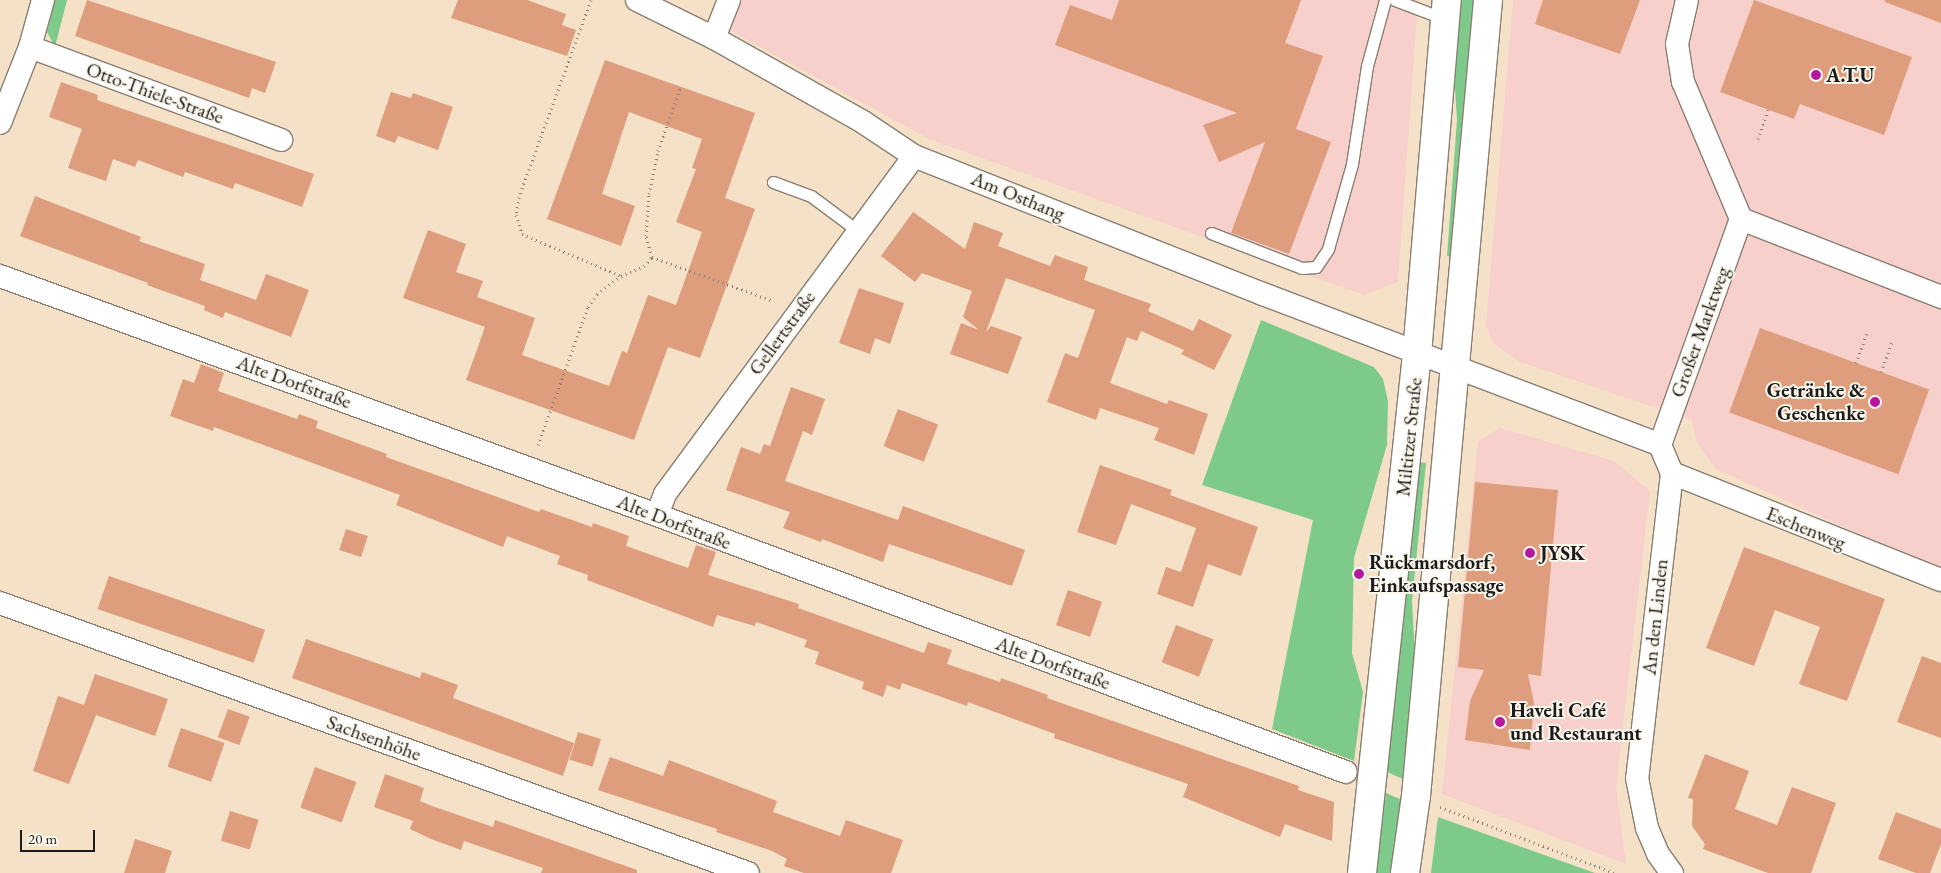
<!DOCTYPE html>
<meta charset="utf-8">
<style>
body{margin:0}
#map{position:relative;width:1941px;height:873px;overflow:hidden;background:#f4e1c7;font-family:"EB Garamond",serif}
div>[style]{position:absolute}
.built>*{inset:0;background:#f7d0cb}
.green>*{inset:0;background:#7dca8a}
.building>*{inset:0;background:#de9d7d;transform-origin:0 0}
.path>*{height:3px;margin-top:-1.5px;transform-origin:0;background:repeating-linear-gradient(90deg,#887e72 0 1px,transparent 0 5px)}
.roads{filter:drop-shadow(1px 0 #887e72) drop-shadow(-1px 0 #887e72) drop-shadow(0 1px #887e72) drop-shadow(0 -1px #887e72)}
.lane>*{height:11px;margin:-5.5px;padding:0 5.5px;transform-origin:5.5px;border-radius:5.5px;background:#fff}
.street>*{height:22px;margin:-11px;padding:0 11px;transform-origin:11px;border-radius:11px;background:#fff}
.secondary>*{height:28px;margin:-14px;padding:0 14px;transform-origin:14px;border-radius:14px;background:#fff}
.dots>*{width:14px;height:14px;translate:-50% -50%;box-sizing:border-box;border:2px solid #fbf7ec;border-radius:50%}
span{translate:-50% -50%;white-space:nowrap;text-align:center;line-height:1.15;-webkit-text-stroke:4px #fbf7ec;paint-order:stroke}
.poi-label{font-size:20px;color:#1c1c1c;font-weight:700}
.left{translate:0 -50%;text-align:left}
.right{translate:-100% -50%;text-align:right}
.street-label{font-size:20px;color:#1c1c1c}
.scale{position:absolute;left:20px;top:830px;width:75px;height:22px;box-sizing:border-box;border:2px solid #1c1c1c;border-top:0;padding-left:6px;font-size:15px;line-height:18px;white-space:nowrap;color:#1c1c1c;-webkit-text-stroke:4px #fbf7ec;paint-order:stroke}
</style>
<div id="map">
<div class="built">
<div style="clip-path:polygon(738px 0,1418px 0,1398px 282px,1364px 295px,929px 139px,727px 29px)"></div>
<div style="clip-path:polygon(1513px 0,1941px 0,1941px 567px,1887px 547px,1716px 469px,1697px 443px,1692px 420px,1520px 362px,1493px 343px,1486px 326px)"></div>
<div style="clip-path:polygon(1500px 428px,1614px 461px,1650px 491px,1616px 786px,1626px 864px,1442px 794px,1478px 442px)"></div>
</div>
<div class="green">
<div style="clip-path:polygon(55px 0,67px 0,55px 47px,47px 32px)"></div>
<div style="clip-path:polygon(1458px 0,1476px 0,1456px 257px,1447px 256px,1457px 120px,1454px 73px)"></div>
<div style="clip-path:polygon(1261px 320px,1374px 367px,1383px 379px,1388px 401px,1387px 445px,1354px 558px,1352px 653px,1363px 692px,1354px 761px,1272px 729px,1313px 520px,1202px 485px)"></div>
<div style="clip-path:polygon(1418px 462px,1426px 463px,1412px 601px,1415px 658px,1405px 780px,1387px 772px)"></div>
<div style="clip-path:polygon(1386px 793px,1402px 800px,1393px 873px,1375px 873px)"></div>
<div style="clip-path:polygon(1438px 817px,1595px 873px,1431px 873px)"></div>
</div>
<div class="building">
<div style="clip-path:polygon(87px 0,276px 62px,265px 93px,252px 88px,249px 98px,75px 36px)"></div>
<div style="clip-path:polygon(458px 0,527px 0,566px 14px,562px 25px,576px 30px,567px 56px,451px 18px)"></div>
<div style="clip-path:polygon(1119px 0,1301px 0,1285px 43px,1323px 56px,1296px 129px,1331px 142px,1289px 254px,1231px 233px,1265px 142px,1219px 162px,1203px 125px,1237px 113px,1055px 45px,1070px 5px,1112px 20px)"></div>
<div style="clip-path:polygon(1543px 0,1640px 0,1620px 54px,1535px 24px)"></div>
<div style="clip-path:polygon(1754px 0,1912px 57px,1884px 135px,1800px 104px,1794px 119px,1720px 92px)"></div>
<div style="clip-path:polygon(1885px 0,1941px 0,1941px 23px,1885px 2px)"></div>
<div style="clip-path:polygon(605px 60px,755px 113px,725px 198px,755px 209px,700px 358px,668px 347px,634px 440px,466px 380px,485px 327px,403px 298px,428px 230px,466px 244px,456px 272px,483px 281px,477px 297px,535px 318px,522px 355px,609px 386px,622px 351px,627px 353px,648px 295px,676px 305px,702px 232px,676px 222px,696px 169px,692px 168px,702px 139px,629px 112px,602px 194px,635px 206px,621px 246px,547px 219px)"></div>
<div style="clip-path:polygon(61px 82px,98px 95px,97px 100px,314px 174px,302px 207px,235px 183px,233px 189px,185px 172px,183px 177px,138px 160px,135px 167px,113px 159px,106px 181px,68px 168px,82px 129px,49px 117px)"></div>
<div style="clip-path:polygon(391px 92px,411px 98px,413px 93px,453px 107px,438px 150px,398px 136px,395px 143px,376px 136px)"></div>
<div style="clip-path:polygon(35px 196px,141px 237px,139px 241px,205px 264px,200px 280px,256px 300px,266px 274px,309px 290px,291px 337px,225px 312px,223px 318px,204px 310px,205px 306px,147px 285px,148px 283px,20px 236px)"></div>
<div style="clip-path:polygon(913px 212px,965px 249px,974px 222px,1003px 233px,998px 246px,1050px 266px,1055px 255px,1088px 267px,1084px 280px,1151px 304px,1148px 311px,1193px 331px,1199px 319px,1232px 335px,1214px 370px,1181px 354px,1184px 350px,1141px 331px,1137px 341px,1127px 337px,1110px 383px,1167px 404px,1169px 400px,1208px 414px,1194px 455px,1154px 440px,1159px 428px,1100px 408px,1096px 420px,1047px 402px,1065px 353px,1078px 358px,1095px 310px,1006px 278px,986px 332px,991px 326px,1022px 337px,1008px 374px,950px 354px,961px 323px,979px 330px,963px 317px,972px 291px,922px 273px,915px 282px,881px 256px)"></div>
<div style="clip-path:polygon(859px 288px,904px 303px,890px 344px,875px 338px,870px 354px,839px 343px)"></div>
<div style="left:1760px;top:328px;width:180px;height:90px;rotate:20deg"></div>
<div style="clip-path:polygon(201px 364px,224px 373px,218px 391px,297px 419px,299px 414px,318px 421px,316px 428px,387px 454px,386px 457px,539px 512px,541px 509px,592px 527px,593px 523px,629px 536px,626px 546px,688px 568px,696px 545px,716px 552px,708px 575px,799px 604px,798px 608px,924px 653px,928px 642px,952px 650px,947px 664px,1000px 682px,1001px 678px,1048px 695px,1047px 698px,1299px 786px,1298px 790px,1334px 802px,1332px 841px,1285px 824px,1280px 837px,1183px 797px,1188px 784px,1054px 738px,1055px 734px,968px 702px,967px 706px,902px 683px,900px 690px,887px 685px,883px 697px,862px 689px,864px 682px,815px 664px,819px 652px,804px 647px,807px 640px,756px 622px,755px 626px,717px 615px,713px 627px,587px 580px,588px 575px,557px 564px,560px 556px,507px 536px,503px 547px,396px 505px,400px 495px,214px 427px,213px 431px,170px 416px,183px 379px,194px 383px)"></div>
<div style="clip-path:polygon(791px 387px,825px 399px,812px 435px,803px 431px,785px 481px,898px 520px,903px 506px,1025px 550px,1012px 586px,889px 544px,883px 562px,822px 539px,821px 542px,783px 528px,790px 512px,726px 490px,741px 447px,760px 454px,764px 444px,770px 446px)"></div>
<div style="left:898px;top:409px;width:43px;height:40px;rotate:21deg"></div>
<div style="clip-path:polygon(1100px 465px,1172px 490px,1170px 495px,1258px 527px,1241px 576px,1208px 564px,1193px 607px,1157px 594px,1166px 567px,1181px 572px,1196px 528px,1131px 504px,1116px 545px,1077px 532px)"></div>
<div style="clip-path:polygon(1475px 482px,1558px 490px,1541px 676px,1528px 674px,1534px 703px,1530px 750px,1465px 740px,1470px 701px,1484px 670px,1458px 667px)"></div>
<div style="left:346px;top:529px;width:23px;height:22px;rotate:18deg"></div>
<div style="clip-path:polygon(1744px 547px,1885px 599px,1847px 701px,1799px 684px,1820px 627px,1775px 610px,1754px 666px,1706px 648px)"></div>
<div style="left:109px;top:576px;width:165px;height:35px;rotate:19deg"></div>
<div style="left:1068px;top:590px;width:36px;height:37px;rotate:19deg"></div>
<div style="left:1176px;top:625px;width:40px;height:40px;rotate:21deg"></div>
<div style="clip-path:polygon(306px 639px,420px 678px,422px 672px,458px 685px,453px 698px,574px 743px,563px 776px,292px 678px)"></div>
<div style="clip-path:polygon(1922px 656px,1941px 663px,1941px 738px,1897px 722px)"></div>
<div style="clip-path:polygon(95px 674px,168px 699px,155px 736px,96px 715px,69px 784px,33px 771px,58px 696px,84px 705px)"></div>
<div style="left:228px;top:709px;width:23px;height:30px;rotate:20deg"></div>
<div style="left:181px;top:728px;width:46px;height:41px;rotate:19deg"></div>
<div style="left:578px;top:732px;width:24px;height:29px;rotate:17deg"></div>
<div style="clip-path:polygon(1705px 754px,1749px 771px,1735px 809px,1777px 825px,1792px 787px,1836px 803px,1811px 873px,1768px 873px,1703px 849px,1705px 844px,1692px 826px,1693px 799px,1688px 798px)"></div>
<div style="clip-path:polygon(610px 757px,663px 776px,669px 760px,777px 801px,773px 812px,840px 836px,846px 820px,903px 840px,891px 873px,804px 873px,784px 866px,787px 859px,772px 851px,716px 832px,717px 829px,598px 790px)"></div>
<div style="left:315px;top:767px;width:44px;height:43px;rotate:20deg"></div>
<div style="clip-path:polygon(385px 774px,424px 788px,420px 801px,432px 806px,493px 827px,495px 820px,637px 870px,637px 873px,541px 873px,543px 868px,464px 841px,461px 850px,431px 839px,410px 829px,413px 821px,374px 807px)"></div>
<div style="left:230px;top:811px;width:30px;height:31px;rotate:17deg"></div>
<div style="clip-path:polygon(1896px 812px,1941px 829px,1941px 844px,1930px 873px,1916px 873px,1878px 859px)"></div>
<div style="clip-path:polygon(135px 839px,172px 851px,165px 873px,124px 873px)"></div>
</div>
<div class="path">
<div style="left:591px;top:0;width:210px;rotate:110.1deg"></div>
<div style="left:519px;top:197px;width:18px;rotate:99deg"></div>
<div style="left:516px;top:215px;width:20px;rotate:72deg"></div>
<div style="left:522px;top:234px;width:108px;rotate:23deg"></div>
<div style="left:1758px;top:139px;width:31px;rotate:-71deg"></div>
<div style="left:652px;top:257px;width:127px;rotate:19.9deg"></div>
<div style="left:1856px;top:363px;width:32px;rotate:-70deg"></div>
<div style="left:1881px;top:372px;width:32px;rotate:-70deg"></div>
<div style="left:538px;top:445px;width:147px;rotate:-70.1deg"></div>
<div style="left:588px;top:307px;width:16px;rotate:-55deg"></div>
<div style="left:597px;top:294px;width:30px;rotate:-37deg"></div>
<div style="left:621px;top:276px;width:25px;rotate:-23deg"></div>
<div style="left:644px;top:266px;width:12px;rotate:-48deg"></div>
<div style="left:652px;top:257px;width:22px;rotate:-106deg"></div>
<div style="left:646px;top:236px;width:42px;rotate:-85.9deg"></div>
<div style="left:649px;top:194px;width:44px;rotate:-78.2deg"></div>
<div style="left:658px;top:151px;width:69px;rotate:-70.5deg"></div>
<div style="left:1440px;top:807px;width:187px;rotate:20.7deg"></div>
</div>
<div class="roads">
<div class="lane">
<div style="left:1395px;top:0;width:53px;rotate:20.8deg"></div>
<div style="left:773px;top:182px;width:40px;rotate:20.2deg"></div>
<div style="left:811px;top:196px;width:59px;rotate:36.7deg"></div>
<div style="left:1211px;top:233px;width:97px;rotate:21deg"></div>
<div style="left:1302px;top:268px;width:14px;rotate:-4deg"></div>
<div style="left:1316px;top:267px;width:22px;rotate:-56deg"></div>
<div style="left:1328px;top:249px;width:88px;rotate:-74.2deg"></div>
<div style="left:1352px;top:164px;width:99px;rotate:-81.3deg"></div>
<div style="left:1367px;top:66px;width:68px;rotate:-74.7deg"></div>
</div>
<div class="street">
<div style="left:637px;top:0;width:86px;rotate:26.3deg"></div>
<div style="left:714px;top:38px;width:171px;rotate:29.4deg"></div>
<div style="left:863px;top:122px;width:61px;rotate:33.7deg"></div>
<div style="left:914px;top:156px;width:375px;rotate:21.6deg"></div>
<div style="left:1263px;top:294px;width:425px;rotate:20.8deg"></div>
<div style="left:1660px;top:445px;width:30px;rotate:67deg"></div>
<div style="left:1672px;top:473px;width:307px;rotate:96.5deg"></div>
<div style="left:1637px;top:778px;width:51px;rotate:78.7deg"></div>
<div style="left:1647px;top:828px;width:28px;rotate:67deg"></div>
<div style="left:1658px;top:854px;width:24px;rotate:54deg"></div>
<div style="left:714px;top:38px;width:41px;rotate:-68.5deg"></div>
<div style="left:30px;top:47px;width:268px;rotate:20.3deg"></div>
<div style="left:0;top:123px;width:82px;rotate:-68.5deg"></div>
<div style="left:30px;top:47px;width:49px;rotate:-74.5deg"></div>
<div style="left:1741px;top:219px;width:215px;rotate:21.3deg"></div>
<div style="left:0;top:276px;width:699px;rotate:19.99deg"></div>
<div style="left:657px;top:515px;width:735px;rotate:20.46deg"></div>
<div style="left:1660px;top:445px;width:240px;rotate:-70.3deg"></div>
<div style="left:1741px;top:219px;width:149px;rotate:-112.9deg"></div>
<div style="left:1683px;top:82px;width:38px;rotate:-99deg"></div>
<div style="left:1677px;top:44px;width:45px;rotate:-77.2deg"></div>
<div style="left:1672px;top:473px;width:289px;rotate:21.7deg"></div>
<div style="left:657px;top:515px;width:22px;rotate:-69deg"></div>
<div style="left:665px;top:494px;width:420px;rotate:-53.6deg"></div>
<div style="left:0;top:603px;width:795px;rotate:19.85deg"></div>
</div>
<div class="secondary">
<div style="left:1362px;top:873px;width:522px;rotate:-83.95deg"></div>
<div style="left:1417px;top:354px;width:355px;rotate:-85.2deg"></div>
<div style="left:1405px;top:873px;width:78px;rotate:-81.9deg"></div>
<div style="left:1416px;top:796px;width:799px;rotate:-84.83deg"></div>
</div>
</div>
<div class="dots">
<div style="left:1816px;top:75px;background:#b5179e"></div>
<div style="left:1875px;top:402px;background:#b5179e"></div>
<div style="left:1530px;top:553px;background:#b5179e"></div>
<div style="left:1359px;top:574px;background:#b5179e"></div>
<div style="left:1500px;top:722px;background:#b5179e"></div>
</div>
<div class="poi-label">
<span class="left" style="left:1826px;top:75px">A.T.U</span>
<span class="right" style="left:1865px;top:402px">Getränke &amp;<br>Geschenke</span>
<span class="left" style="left:1540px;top:553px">JYSK</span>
<span class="left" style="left:1369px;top:574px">Rückmarsdorf,<br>Einkaufspassage</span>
<span class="left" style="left:1510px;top:722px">Haveli Café<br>und Restaurant</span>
</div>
<div class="street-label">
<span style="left:155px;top:93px;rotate:20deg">Otto-Thiele-Straße</span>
<span style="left:1018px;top:196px;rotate:22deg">Am Osthang</span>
<span style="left:1700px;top:332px;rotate:-70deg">Großer Marktweg</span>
<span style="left:782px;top:333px;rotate:-54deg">Gellertstraße</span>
<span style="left:294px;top:382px;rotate:20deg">Alte Dorfstraße</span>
<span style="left:1409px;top:437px;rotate:-84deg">Miltitzer Straße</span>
<span style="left:674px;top:522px;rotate:21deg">Alte Dorfstraße</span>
<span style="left:1806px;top:528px;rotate:22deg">Eschenweg</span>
<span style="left:1655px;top:617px;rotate:-84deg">An den Linden</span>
<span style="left:1053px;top:663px;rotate:20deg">Alte Dorfstraße</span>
<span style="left:374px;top:738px;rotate:20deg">Sachsenhöhe</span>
</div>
<div class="scale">20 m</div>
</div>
